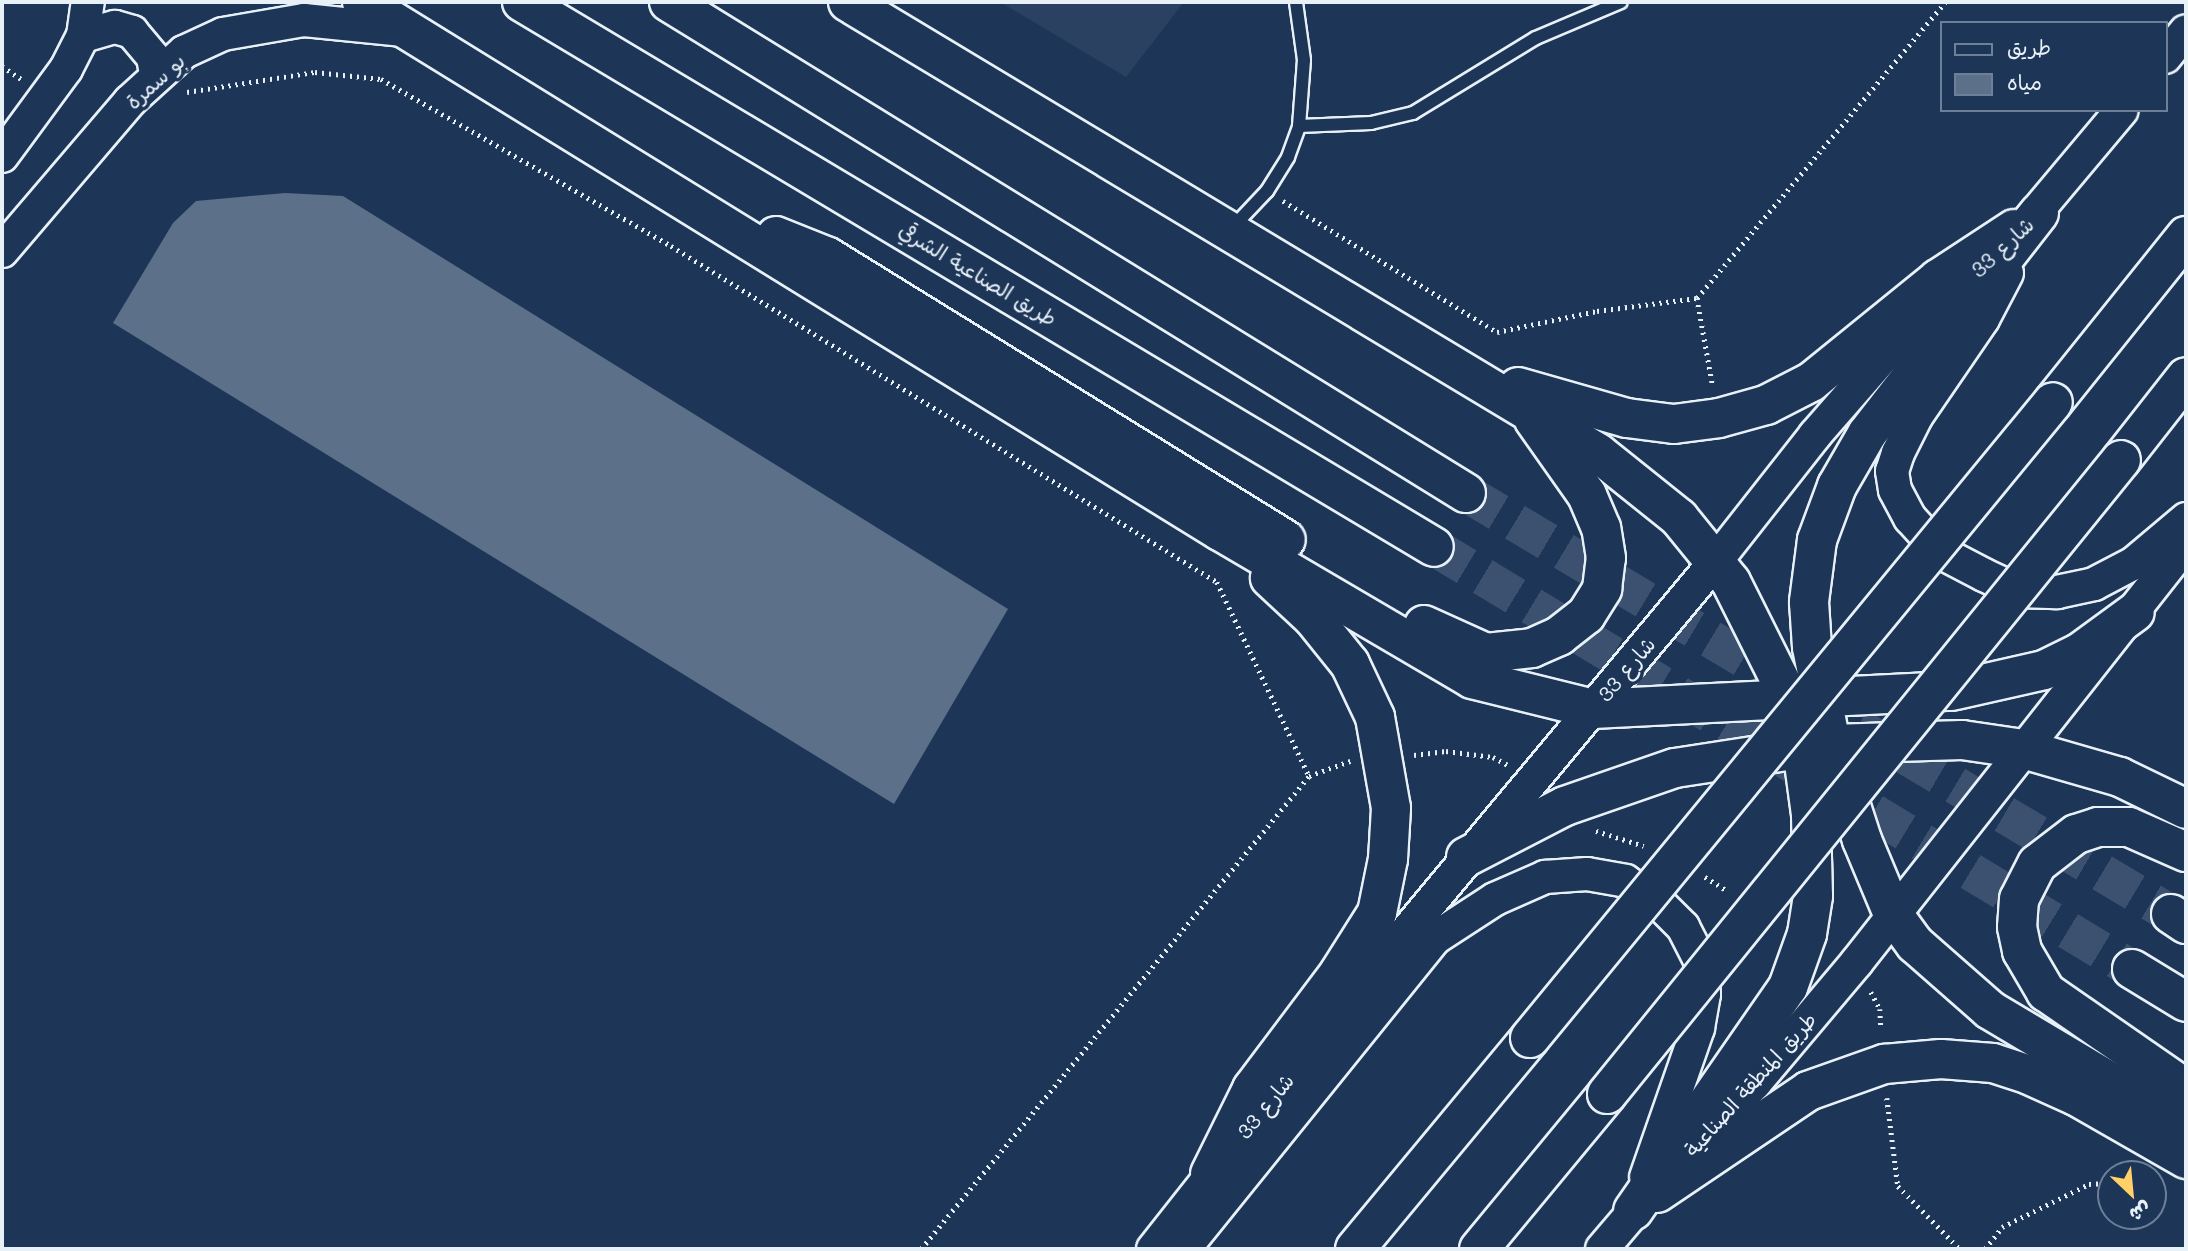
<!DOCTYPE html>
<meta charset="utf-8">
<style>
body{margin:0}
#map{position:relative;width:2188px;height:1251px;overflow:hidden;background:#1d3557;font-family:Mali,"Playpen Sans Arabic",sans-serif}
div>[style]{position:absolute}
.built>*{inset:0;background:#2a4162}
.water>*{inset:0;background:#5d7089}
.trunk-tunnel>*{height:38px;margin-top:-19px;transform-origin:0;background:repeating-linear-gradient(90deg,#3b516f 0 38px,transparent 0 57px)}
.path>*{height:4.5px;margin-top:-2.25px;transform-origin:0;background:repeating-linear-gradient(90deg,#e8f1f8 0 2px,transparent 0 7px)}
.roads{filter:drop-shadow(2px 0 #e8f1f8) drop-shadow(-2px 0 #e8f1f8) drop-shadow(0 2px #e8f1f8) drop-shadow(0 -2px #e8f1f8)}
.service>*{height:12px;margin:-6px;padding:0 6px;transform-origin:6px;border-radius:6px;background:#1d3557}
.tertiary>*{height:32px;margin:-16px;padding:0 16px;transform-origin:16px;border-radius:16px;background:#1d3557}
.primary>*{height:38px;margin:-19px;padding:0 19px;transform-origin:19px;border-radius:19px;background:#1d3557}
.trunk>*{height:38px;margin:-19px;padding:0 19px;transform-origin:19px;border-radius:19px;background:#1d3557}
.bridges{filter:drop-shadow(2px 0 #e8f1f8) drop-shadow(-2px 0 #e8f1f8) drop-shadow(0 2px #e8f1f8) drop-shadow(0 -2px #e8f1f8)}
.trunk-bridge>*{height:38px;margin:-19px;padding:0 19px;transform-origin:19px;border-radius:19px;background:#1d3557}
span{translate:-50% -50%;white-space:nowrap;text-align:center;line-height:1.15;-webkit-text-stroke:7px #1d3557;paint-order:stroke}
.street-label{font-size:21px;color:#e8f1f8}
.frame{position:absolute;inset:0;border:4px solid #e8f1f8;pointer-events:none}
.legend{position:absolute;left:1940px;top:21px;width:228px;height:91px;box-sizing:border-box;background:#1d3557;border:2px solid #6e8097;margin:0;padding:9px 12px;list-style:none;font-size:21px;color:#e8f1f8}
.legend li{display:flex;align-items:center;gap:14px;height:35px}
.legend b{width:35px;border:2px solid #6e8097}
.north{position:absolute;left:2097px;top:1160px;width:70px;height:70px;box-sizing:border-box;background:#1d3557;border:2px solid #6e8097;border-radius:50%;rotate:154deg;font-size:19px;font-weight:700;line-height:28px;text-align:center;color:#e8f1f8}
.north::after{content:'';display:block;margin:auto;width:24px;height:32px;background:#ffd166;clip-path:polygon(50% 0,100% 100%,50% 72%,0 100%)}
</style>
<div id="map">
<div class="built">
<div style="clip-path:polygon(1000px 2px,1184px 2px,1126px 77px)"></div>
</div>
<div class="water">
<div style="clip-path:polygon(285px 193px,343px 196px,1008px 609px,894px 804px,113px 323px,173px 223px,196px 201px)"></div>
</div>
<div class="trunk-tunnel">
<div style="left:1466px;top:493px;width:821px;rotate:30.84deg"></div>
<div style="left:1434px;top:547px;width:816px;rotate:31.16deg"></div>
</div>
<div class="path">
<div style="left:2px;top:66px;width:23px;rotate:34deg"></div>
<div style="left:187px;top:92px;width:130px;rotate:-8.9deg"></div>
<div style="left:315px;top:72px;width:66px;rotate:6.1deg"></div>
<div style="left:381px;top:79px;width:335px;rotate:29.9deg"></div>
<div style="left:671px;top:246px;width:641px;rotate:31.61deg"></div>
<div style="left:1217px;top:582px;width:215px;rotate:64.6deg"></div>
<div style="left:1309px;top:776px;width:44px;rotate:-20.1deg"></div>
<div style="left:1283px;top:201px;width:251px;rotate:31.5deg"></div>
<div style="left:1497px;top:332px;width:102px;rotate:-11.9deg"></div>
<div style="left:1597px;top:311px;width:101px;rotate:-7.4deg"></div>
<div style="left:1697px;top:298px;width:386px;rotate:-50deg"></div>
<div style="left:1697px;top:298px;width:90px;rotate:79.8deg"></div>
<div style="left:1414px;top:755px;width:32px;rotate:-7deg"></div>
<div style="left:1446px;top:751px;width:47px;rotate:7.3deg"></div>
<div style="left:1493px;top:757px;width:17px;rotate:28deg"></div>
<div style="left:1596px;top:831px;width:50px;rotate:17.4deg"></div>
<div style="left:1705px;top:877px;width:26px;rotate:32deg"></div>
<div style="left:1871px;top:992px;width:19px;rotate:62deg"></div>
<div style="left:1880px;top:1009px;width:20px;rotate:87deg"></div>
<div style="left:1887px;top:1098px;width:89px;rotate:82.9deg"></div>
<div style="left:1898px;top:1186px;width:88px;rotate:45.5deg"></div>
<div style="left:921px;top:1249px;width:612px;rotate:-50.64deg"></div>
<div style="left:1985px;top:1249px;width:28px;rotate:-52deg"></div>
<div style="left:2002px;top:1227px;width:97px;rotate:-26.3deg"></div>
<div style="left:2089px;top:1184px;width:22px;rotate:-3deg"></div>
</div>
<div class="roads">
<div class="service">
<div style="left:1299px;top:126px;width:72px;rotate:-2.4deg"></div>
<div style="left:1371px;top:123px;width:43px;rotate:-13.4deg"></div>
<div style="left:1413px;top:113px;width:144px;rotate:-31.4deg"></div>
<div style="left:1536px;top:38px;width:92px;rotate:-23deg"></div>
<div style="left:1232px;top:228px;width:51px;rotate:-46.6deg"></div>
<div style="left:1267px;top:191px;width:40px;rotate:-58deg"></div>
<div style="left:1288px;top:157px;width:33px;rotate:-70deg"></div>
<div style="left:1299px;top:126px;width:66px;rotate:-85.7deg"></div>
<div style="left:1304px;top:60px;width:59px;rotate:-97.9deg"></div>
</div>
<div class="tertiary">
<div style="left:83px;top:36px;width:33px;rotate:-16deg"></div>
<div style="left:115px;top:27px;width:18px;rotate:16deg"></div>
<div style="left:132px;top:32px;width:33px;rotate:50deg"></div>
<div style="left:153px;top:57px;width:17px;rotate:80deg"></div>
<div style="left:2165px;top:57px;width:33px;rotate:-51deg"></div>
<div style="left:2px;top:156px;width:108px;rotate:-53.7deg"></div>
<div style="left:66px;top:69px;width:37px;rotate:-63deg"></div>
<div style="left:83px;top:36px;width:34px;rotate:-82deg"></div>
<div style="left:2022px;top:229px;width:155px;rotate:-50deg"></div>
<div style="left:2px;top:251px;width:197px;rotate:-49.5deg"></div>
<div style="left:130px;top:101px;width:73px;rotate:-42.2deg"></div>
<div style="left:184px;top:52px;width:43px;rotate:-24.8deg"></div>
<div style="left:223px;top:34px;width:82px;rotate:-9.8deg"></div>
<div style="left:304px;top:20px;width:100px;rotate:5.8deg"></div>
<div style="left:2007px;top:273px;width:52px;rotate:117.6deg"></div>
<div style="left:1983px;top:319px;width:119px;rotate:124.4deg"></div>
<div style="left:1916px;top:417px;width:40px;rotate:116.6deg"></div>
<div style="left:1898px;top:453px;width:19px;rotate:108deg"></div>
<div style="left:1892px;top:471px;width:19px;rotate:81deg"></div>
<div style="left:1895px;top:490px;width:32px;rotate:62deg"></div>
<div style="left:1910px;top:518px;width:47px;rotate:47.6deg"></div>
<div style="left:1942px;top:553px;width:47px;rotate:27.6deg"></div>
<div style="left:1984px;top:575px;width:38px;rotate:25deg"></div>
<div style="left:2019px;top:591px;width:38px;rotate:2deg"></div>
<div style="left:2057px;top:592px;width:38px;rotate:-12deg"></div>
<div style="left:2094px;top:584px;width:45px;rotate:-27.7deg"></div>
<div style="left:2134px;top:563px;width:68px;rotate:-40.2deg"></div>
<div style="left:1691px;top:1150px;width:93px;rotate:-46.3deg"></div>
<div style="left:1755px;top:1083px;width:157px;rotate:-49.9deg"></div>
<div style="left:1856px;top:963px;width:533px;rotate:-51.78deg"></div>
<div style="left:1153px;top:1249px;width:334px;rotate:-51.7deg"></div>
<div style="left:1360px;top:987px;width:555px;rotate:-50.12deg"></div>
<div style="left:1716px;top:561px;width:160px;rotate:-51.8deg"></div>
<div style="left:1815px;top:435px;width:105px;rotate:-48.9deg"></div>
<div style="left:1884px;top:356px;width:135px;rotate:-42.9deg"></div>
<div style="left:1184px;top:1249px;width:400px;rotate:-51.1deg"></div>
<div style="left:1435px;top:938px;width:72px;rotate:-33deg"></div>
<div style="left:1495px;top:899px;width:55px;rotate:-23.7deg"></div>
<div style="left:1545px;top:877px;width:42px;rotate:-4.1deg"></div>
<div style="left:1587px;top:874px;width:39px;rotate:10deg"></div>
<div style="left:1625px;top:881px;width:38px;rotate:32deg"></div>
<div style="left:1657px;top:901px;width:37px;rotate:45deg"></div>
<div style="left:1683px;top:927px;width:38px;rotate:63deg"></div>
<div style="left:1700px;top:961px;width:33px;rotate:83deg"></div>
<div style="left:1704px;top:994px;width:35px;rotate:100deg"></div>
<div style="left:1698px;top:1028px;width:158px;rotate:109.2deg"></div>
<div style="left:1602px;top:1249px;width:71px;rotate:-49.6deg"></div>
</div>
<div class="primary">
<div style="left:362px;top:2px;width:1008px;rotate:31.66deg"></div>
<div style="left:1220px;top:531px;width:292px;rotate:30.4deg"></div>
<div style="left:1472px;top:679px;width:125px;rotate:13.9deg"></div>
<div style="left:1593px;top:709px;width:358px;rotate:-2.9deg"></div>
<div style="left:1951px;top:691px;width:95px;rotate:-12.7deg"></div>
<div style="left:2044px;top:670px;width:39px;rotate:-26deg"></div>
<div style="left:2079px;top:653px;width:69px;rotate:-36.2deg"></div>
<div style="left:848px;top:2px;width:875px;rotate:31.02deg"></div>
<div style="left:1598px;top:453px;width:104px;rotate:38.7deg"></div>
<div style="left:1679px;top:518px;width:82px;rotate:50.9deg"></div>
<div style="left:1731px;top:582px;width:130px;rotate:63.4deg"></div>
<div style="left:1789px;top:698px;width:52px;rotate:75.4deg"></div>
<div style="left:1802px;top:748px;width:68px;rotate:82.3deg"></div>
<div style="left:1811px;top:815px;width:81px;rotate:88.6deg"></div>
<div style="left:1813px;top:896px;width:38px;rotate:99deg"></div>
<div style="left:1807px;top:934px;width:56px;rotate:109.7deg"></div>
<div style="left:1788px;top:987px;width:272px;rotate:124.7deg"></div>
<div style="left:2039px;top:213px;width:280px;rotate:127.9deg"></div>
<div style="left:1867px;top:434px;width:60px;rotate:120deg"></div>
<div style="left:1837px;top:486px;width:58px;rotate:110.3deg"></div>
<div style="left:1817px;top:540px;width:63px;rotate:97.4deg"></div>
<div style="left:1809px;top:602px;width:45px;rotate:86.2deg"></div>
<div style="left:1812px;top:647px;width:99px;rotate:78.9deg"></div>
<div style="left:1831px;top:744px;width:101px;rotate:72.1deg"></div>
<div style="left:1862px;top:840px;width:80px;rotate:67.3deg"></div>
<div style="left:1893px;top:914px;width:37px;rotate:54deg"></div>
<div style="left:1915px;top:944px;width:100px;rotate:41.3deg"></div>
<div style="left:1990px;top:1010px;width:228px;rotate:30.8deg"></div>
<div style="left:776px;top:236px;width:56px;rotate:22deg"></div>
<div style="left:828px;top:257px;width:538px;rotate:31.71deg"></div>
<div style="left:1518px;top:387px;width:113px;rotate:15.9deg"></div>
<div style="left:1627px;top:418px;width:47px;rotate:7.3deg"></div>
<div style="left:1674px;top:424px;width:45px;rotate:-7.6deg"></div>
<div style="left:1719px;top:418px;width:49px;rotate:-15.5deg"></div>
<div style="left:1766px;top:405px;width:51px;rotate:-27.1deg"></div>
<div style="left:1811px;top:382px;width:164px;rotate:-39deg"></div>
<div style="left:1938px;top:279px;width:91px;rotate:-33.3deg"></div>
<div style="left:1424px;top:625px;width:68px;rotate:24.3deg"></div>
<div style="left:1486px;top:653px;width:46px;rotate:-6.2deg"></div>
<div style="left:1532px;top:648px;width:30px;rotate:-24deg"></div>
<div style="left:1559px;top:636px;width:34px;rotate:-38deg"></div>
<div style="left:1586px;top:615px;width:31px;rotate:-58deg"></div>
<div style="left:1602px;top:589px;width:31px;rotate:-83deg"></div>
<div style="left:1606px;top:558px;width:30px;rotate:-99deg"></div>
<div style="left:1601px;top:528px;width:36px;rotate:-113deg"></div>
<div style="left:1587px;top:495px;width:92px;rotate:-125.2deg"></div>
<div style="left:2186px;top:852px;width:62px;rotate:-156.3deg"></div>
<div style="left:2129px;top:827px;width:31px;rotate:180deg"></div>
<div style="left:2098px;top:827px;width:23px;rotate:162deg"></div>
<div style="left:2076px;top:834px;width:49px;rotate:142.4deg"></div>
<div style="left:2037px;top:864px;width:39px;rotate:117deg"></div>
<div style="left:2019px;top:899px;width:28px;rotate:94deg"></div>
<div style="left:2017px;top:927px;width:25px;rotate:78deg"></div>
<div style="left:2022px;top:951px;width:48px;rotate:59.7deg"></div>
<div style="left:2046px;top:992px;width:170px;rotate:34.7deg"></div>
<div style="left:1466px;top:857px;width:111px;rotate:-27.3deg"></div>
<div style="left:1565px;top:806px;width:116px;rotate:-19.1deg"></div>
<div style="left:1675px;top:768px;width:158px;rotate:-8.7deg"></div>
<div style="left:1831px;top:744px;width:131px;rotate:-1.7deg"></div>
<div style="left:1962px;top:740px;width:62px;rotate:8.4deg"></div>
<div style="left:2023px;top:749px;width:101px;rotate:16.1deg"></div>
<div style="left:2120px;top:777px;width:73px;rotate:25.9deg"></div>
<div style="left:1210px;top:1174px;width:95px;rotate:-63.7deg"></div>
<div style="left:1252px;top:1089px;width:145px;rotate:-53.1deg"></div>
<div style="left:1339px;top:973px;width:71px;rotate:-57.7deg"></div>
<div style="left:1377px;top:913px;width:55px;rotate:-78.5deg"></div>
<div style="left:1388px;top:859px;width:51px;rotate:-86.6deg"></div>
<div style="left:1391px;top:808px;width:92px;rotate:-100deg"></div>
<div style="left:1375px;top:717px;width:59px;rotate:-115.3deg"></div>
<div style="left:1350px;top:664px;width:59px;rotate:-128.8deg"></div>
<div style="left:1313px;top:618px;width:59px;rotate:-137.1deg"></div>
<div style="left:1657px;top:1193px;width:182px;rotate:-34deg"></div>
<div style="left:1808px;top:1091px;width:81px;rotate:-19.6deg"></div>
<div style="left:1884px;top:1064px;width:57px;rotate:-5deg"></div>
<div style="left:1941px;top:1059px;width:52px;rotate:4.4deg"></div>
<div style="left:1993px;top:1063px;width:38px;rotate:18deg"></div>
<div style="left:2029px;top:1075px;width:51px;rotate:24.1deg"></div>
<div style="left:2076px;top:1096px;width:127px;rotate:29.8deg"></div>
</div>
<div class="trunk">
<div style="left:522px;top:2px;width:1062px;rotate:30.86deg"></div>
<div style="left:669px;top:2px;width:936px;rotate:31.64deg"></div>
<div style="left:2053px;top:402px;width:213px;rotate:-51.3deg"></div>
<div style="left:2121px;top:460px;width:105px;rotate:-51.9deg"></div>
<div style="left:2171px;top:914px;width:18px;rotate:34deg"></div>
<div style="left:2132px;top:969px;width:63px;rotate:31.4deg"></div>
<div style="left:1355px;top:1249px;width:274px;rotate:-50.3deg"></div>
<div style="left:1479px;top:1249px;width:201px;rotate:-50.4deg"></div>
</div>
</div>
<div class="bridges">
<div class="trunk-bridge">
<div style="left:1530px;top:1038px;width:823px;rotate:-50.57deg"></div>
<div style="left:1607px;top:1094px;width:816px;rotate:-50.97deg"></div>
</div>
</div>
<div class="street-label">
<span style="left:155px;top:81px;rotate:-42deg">بو سمرة</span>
<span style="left:2002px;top:247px;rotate:-43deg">شارع 33</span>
<span style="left:978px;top:274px;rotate:31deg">طريق الصناعية الشرقي</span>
<span style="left:1626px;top:669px;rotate:-50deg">شارع 33</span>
<span style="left:1750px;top:1084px;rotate:-48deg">طريق المنطقة الصناعية</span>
<span style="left:1265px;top:1106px;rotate:-51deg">شارع 33</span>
</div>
<div class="frame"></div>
<ul class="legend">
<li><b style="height:9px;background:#1d3557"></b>طريق</li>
<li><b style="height:19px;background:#5d7089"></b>مياه</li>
</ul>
<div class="north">ش</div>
</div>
